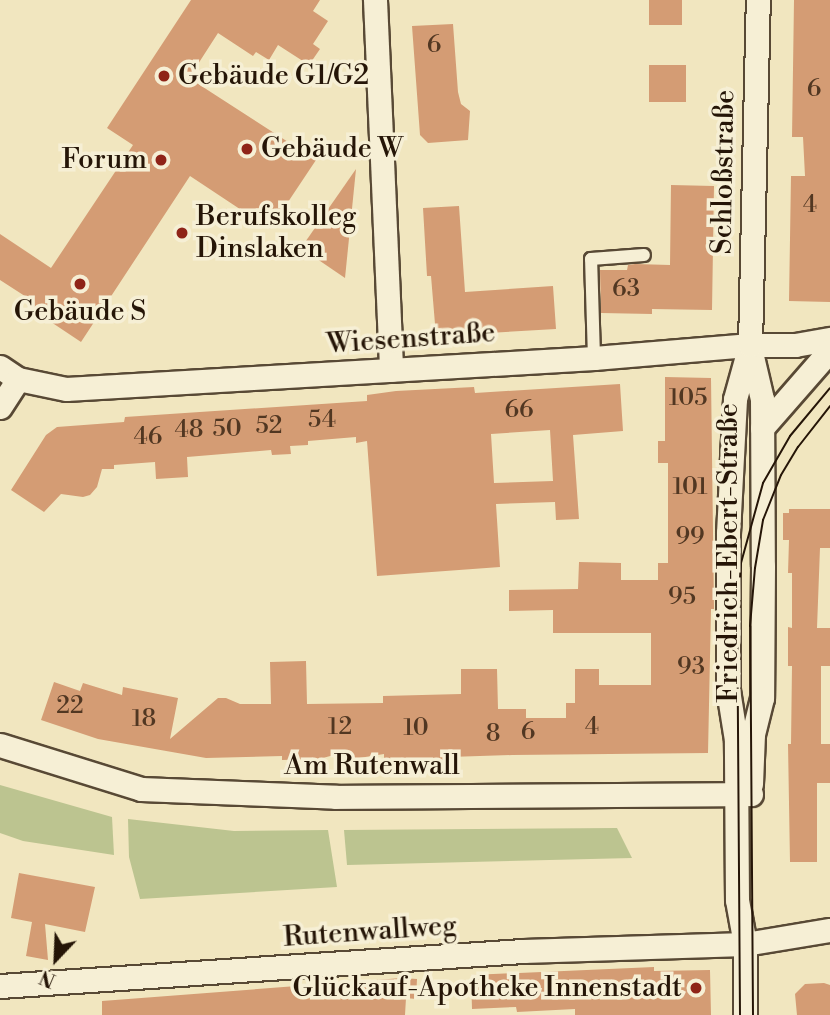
<!DOCTYPE html>
<meta charset="utf-8">
<style>
body{margin:0}
#map{position:relative;width:830px;height:1015px;overflow:hidden;background:#f1e6bf;font-family:"Libre Bodoni",serif}
div>[style]{position:absolute}
.green>*{inset:0;background:#bcc490}
.building>*{inset:0;background:#d49c74;transform-origin:0 0}
.roads{filter:drop-shadow(2px 0 #584935) drop-shadow(-2px 0 #584935) drop-shadow(0 2px #584935) drop-shadow(0 -2px #584935)}
.service>*{height:12px;margin:-6px;padding:0 6px;transform-origin:6px;border-radius:6px;background:#f6efd5}
.minor>*{height:23px;margin:-11.5px;padding:0 11.5px;transform-origin:11.5px;border-radius:11.5px;background:#f6efd5}
.tram>*{height:2px;margin:-1px;padding:0 1px;transform-origin:1px;border-radius:1px;background:#251507}
.dots>*{width:19px;height:19px;translate:-50% -50%;box-sizing:border-box;border:4px solid #f6efd5;border-radius:50%}
span{translate:-50% -50%;white-space:nowrap;text-align:center;line-height:1.15;-webkit-text-stroke:7px #f6efd5;paint-order:stroke}
.number-label{font-size:24px;color:#513722}
.number-label span{-webkit-text-stroke-width:0}
.poi-label{font-size:28px;color:#251507}
.left{translate:0 -50%;text-align:left}
.right{translate:-100% -50%;text-align:right}
.street-label{font-size:28px;color:#251507}
.north{position:absolute;left:21px;top:924px;width:70px;height:70px;-webkit-text-stroke:5px #f6efd5;paint-order:stroke;rotate:203deg;font-size:19px;font-weight:700;line-height:28px;text-align:center;color:#251507}
.north::after{content:'';display:block;margin:auto;width:24px;height:32px;background:#251507;clip-path:polygon(50% 0,100% 100%,50% 72%,0 100%)}
</style>
<div id="map">
<div class="green">
<div style="clip-path:polygon(0 785px,112px 817px,114px 855px,23px 841px,0 833px)"></div>
<div style="clip-path:polygon(128px 819px,234px 831px,328px 830px,337px 887px,140px 899px,129px 857px)"></div>
<div style="clip-path:polygon(617px 828px,632px 858px,347px 865px,344px 830px)"></div>
</div>
<div class="building">
<div style="clip-path:polygon(191px 0,320px 0,313px 11px,328px 21px,313px 44px,320px 49px,309px 65px,278px 45px,269px 60px,256px 52px,253px 56px,218px 33px,189px 78px,316px 160px,270px 229px,190px 176px,81px 342px,27px 306px,31px 300px,0 280px,0 234px,51px 268px,133px 145px,107px 128px)"></div>
<div style="left:649px;top:0;width:33px;height:25px"></div>
<div style="clip-path:polygon(794px 0,830px 0,830px 302px,789px 301px,791px 176px,805px 176px,803px 137px,792px 137px)"></div>
<div style="clip-path:polygon(453px 24px,458px 92px,461px 104px,470px 111px,468px 140px,428px 143px,420px 135px,412px 26px)"></div>
<div style="left:649px;top:65px;width:37px;height:37px"></div>
<div style="clip-path:polygon(356px 169px,345px 278px,301px 248px)"></div>
<div style="clip-path:polygon(671px 185px,714px 186px,712px 310px,652px 309px,652px 314px,601px 313px,600px 270px,627px 270px,628px 265px,635px 264px,670px 265px)"></div>
<div style="clip-path:polygon(459px 206px,465px 292px,553px 286px,556px 329px,436px 336px,431px 276px,427px 276px,423px 208px)"></div>
<div style="clip-path:polygon(665px 377px,711px 378px,714px 609px,711px 609px,708px 753px,512px 755px,449px 757px,449px 761px,384px 763px,384px 754px,334px 762px,334px 755px,319px 759px,282px 760px,282px 756px,206px 758px,98px 739px,41px 720px,54px 682px,80px 691px,83px 683px,122px 695px,123px 687px,178px 698px,170px 739px,218px 698px,226px 698px,240px 704px,271px 704px,270px 662px,306px 661px,307px 704px,383px 703px,383px 696px,461px 694px,461px 669px,497px 669px,498px 709px,526px 709px,526px 718px,566px 718px,566px 703px,575px 703px,575px 669px,599px 669px,599px 685px,651px 685px,651px 633px,553px 633px,553px 610px,509px 611px,509px 590px,578px 589px,579px 562px,621px 563px,621px 580px,658px 580px,658px 563px,668px 563px,668px 463px,658px 463px,658px 441px,665px 441px)"></div>
<div style="clip-path:polygon(evenodd,620px 384px,623px 431px,573px 435px,579px 519px,556px 520px,555px 502px,496px 504px,500px 567px,377px 576px,367px 441px,356px 443px,356px 437px,308px 441px,308px 445px,290px 446px,291px 454px,272px 455px,271px 450px,187px 457px,188px 477px,156px 479px,155px 462px,114px 465px,114px 469px,102px 469px,97px 487px,90px 495px,83px 497px,61px 494px,44px 512px,11px 490px,46px 435px,57px 427px,124px 422px,125px 417px,367px 401px,367px 395px,396px 391px,474px 387px,475px 393px,620px 384px,550px 430px,553px 481px,494px 483px,491px 434px,550px 430px)"></div>
<div style="clip-path:polygon(789px 509px,830px 509px,830px 548px,820px 548px,817px 628px,830px 628px,830px 666px,821px 666px,821px 744px,830px 744px,830px 783px,817px 783px,817px 862px,790px 862px,788px 744px,791px 744px,792px 666px,788px 666px,788px 627px,792px 628px,792px 573px,788px 573px,789px 540px,783px 540px,783px 513px,789px 513px)"></div>
<div style="clip-path:polygon(19px 873px,95px 887px,85px 932px,45px 924px,48px 960px,26px 956px,32px 922px,11px 918px)"></div>
<div style="clip-path:polygon(654px 967px,654px 971px,710px 970px,711px 1015px,575px 1015px,575px 1009px,517px 1012px,516px 1007px,472px 1009px,471px 975px)"></div>
<div style="clip-path:polygon(402px 978px,417px 979px,416px 999px,406px 998px,405px 1015px,102px 1015px,102px 1001px)"></div>
<div style="clip-path:polygon(824px 983px,830px 985px,830px 1015px,797px 1015px,795px 994px,805px 984px)"></div>
</div>
<div class="roads">
<div class="service">
<div style="left:594px;top:358px;width:99px;rotate:-91.7deg"></div>
<div style="left:591px;top:259px;width:53px;rotate:-4.3deg"></div>
</div>
<div class="minor">
<div style="left:375px;top:0;width:370px;rotate:87.5deg"></div>
<div style="left:750px;top:348px;width:52px;rotate:76.8deg"></div>
<div style="left:762px;top:399px;width:167px;rotate:89.7deg"></div>
<div style="left:763px;top:566px;width:132px;rotate:90.4deg"></div>
<div style="left:762px;top:698px;width:37px;rotate:104deg"></div>
<div style="left:753px;top:734px;width:50px;rotate:92.3deg"></div>
<div style="left:0;top:367px;width:22px;rotate:34deg"></div>
<div style="left:18px;top:379px;width:49px;rotate:11.8deg"></div>
<div style="left:66px;top:389px;width:529px;rotate:-3.36deg"></div>
<div style="left:594px;top:358px;width:157px;rotate:-4.8deg"></div>
<div style="left:750px;top:345px;width:45px"></div>
<div style="left:795px;top:345px;width:36px;rotate:-10deg"></div>
<div style="left:0;top:407px;width:33px;rotate:-57deg"></div>
<div style="left:762px;top:428px;width:103px;rotate:-48.9deg"></div>
<div style="left:0;top:745px;width:148px;rotate:17.3deg"></div>
<div style="left:141px;top:789px;width:195px;rotate:2.3deg"></div>
<div style="left:336px;top:797px;width:415px;rotate:-0.4deg"></div>
<div style="left:0;top:986px;width:524px;rotate:-3.83deg"></div>
<div style="left:523px;top:951px;width:222px;rotate:-1.8deg"></div>
<div style="left:745px;top:944px;width:86px;rotate:-9.4deg"></div>
<div style="left:745px;top:1015px;width:71px;rotate:-90deg"></div>
<div style="left:745px;top:944px;width:45px;rotate:-100.3deg"></div>
<div style="left:737px;top:900px;width:160px;rotate:-90.4deg"></div>
<div style="left:736px;top:740px;width:51px;rotate:-99.1deg"></div>
<div style="left:728px;top:690px;width:157px;rotate:-90deg"></div>
<div style="left:728px;top:533px;width:134px;rotate:-87deg"></div>
<div style="left:735px;top:399px;width:56px;rotate:-74.5deg"></div>
<div style="left:750px;top:345px;width:345px;rotate:-88.7deg"></div>
</div>
</div>
<div class="tram">
<div style="left:740px;top:1015px;width:389px;rotate:-90.4deg"></div>
<div style="left:737px;top:626px;width:63px;rotate:-86.4deg"></div>
<div style="left:741px;top:563px;width:83px;rotate:-74.6deg"></div>
<div style="left:763px;top:483px;width:54px;rotate:-60.1deg"></div>
<div style="left:790px;top:436px;width:62px;rotate:-50.2deg"></div>
<div style="left:753px;top:1015px;width:389px;rotate:-90.4deg"></div>
<div style="left:750px;top:626px;width:58px;rotate:-85.1deg"></div>
<div style="left:755px;top:568px;width:49px;rotate:-80.5deg"></div>
<div style="left:763px;top:520px;width:48px;rotate:-68.2deg"></div>
<div style="left:781px;top:475px;width:33px;rotate:-59deg"></div>
<div style="left:798px;top:447px;width:52px;rotate:-52deg"></div>
</div>
<div class="dots">
<div style="left:164px;top:76px;background:#8f2418"></div>
<div style="left:247px;top:149px;background:#8f2418"></div>
<div style="left:161px;top:160px;background:#8f2418"></div>
<div style="left:182px;top:233px;background:#8f2418"></div>
<div style="left:80px;top:284px;background:#8f2418"></div>
<div style="left:696px;top:988px;background:#8f2418"></div>
</div>
<div class="number-label">
<span style="left:434px;top:46px">6</span>
<span style="left:814px;top:90px">6</span>
<span style="left:810px;top:206px">4</span>
<span style="left:626px;top:290px">63</span>
<span style="left:688px;top:399px">105</span>
<span style="left:519px;top:411px">66</span>
<span style="left:322px;top:421px">54</span>
<span style="left:269px;top:427px">52</span>
<span style="left:227px;top:430px">50</span>
<span style="left:189px;top:431px">48</span>
<span style="left:148px;top:438px">46</span>
<span style="left:690px;top:488px">101</span>
<span style="left:690px;top:538px">99</span>
<span style="left:682px;top:598px">95</span>
<span style="left:691px;top:668px">93</span>
<span style="left:70px;top:707px">22</span>
<span style="left:144px;top:720px">18</span>
<span style="left:340px;top:728px">12</span>
<span style="left:592px;top:728px">4</span>
<span style="left:416px;top:729px">10</span>
<span style="left:528px;top:733px">6</span>
<span style="left:493px;top:735px">8</span>
</div>
<div class="poi-label">
<span class="left" style="left:178px;top:76px">Gebäude G1/G2</span>
<span class="left" style="left:261px;top:149px">Gebäude W</span>
<span class="right" style="left:147px;top:160px">Forum</span>
<span class="left" style="left:196px;top:233px">Berufskolleg<br>Dinslaken</span>
<span style="left:80px;top:312px">Gebäude S</span>
<span class="right" style="left:682px;top:988px">Glückauf-Apotheke Innenstadt</span>
</div>
<div class="street-label">
<span style="left:724px;top:172px;rotate:-89deg">Schloßstraße</span>
<span style="left:411px;top:339px;rotate:-4deg">Wiesenstraße</span>
<span style="left:729px;top:553px;rotate:-90deg">Friedrich-Ebert-Straße</span>
<span style="left:372px;top:766px">Am Rutenwall</span>
<span style="left:370px;top:932px;rotate:-4deg">Rutenwallweg</span>
</div>
<div class="north">N</div>
</div>
